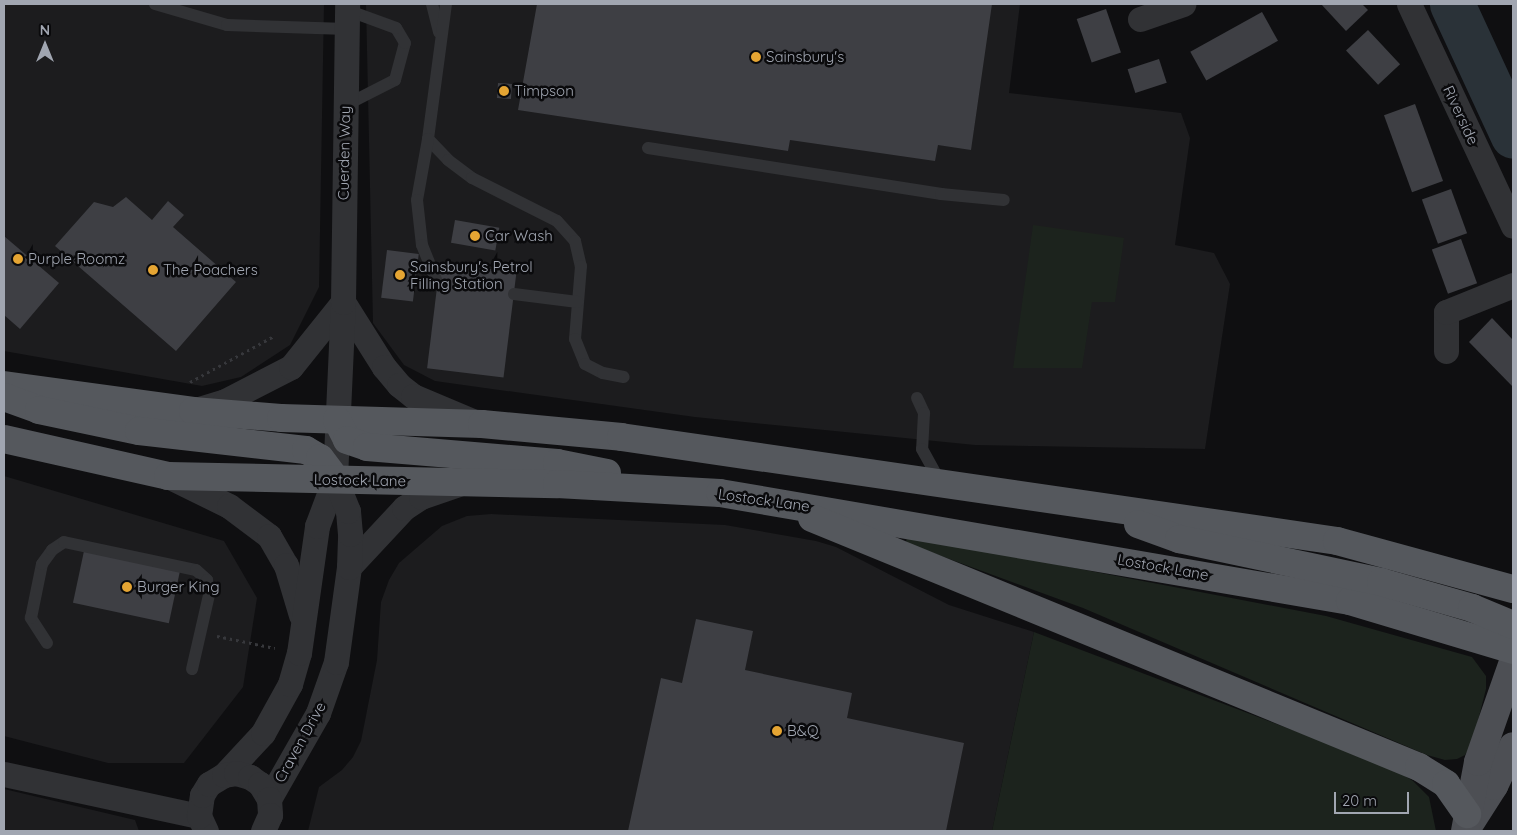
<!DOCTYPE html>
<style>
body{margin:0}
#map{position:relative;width:1517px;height:835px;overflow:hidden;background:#0f0f11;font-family:Quicksand,sans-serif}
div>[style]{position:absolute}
.built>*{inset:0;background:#1c1c1e}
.green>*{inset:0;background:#1c231d}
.river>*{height:45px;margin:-22.5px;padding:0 22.5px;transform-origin:22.5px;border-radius:22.5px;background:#2a3238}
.building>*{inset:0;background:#3e3f44;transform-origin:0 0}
.path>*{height:3px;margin-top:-1.5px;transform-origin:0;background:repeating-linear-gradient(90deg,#37383c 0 2.5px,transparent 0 6.5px)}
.service>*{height:12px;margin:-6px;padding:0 6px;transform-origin:6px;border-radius:6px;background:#313235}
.minor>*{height:25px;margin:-12.5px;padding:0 12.5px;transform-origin:12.5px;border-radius:12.5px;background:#313235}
.primary>*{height:28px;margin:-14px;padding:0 14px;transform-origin:14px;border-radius:14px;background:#4d4f54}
.trunk>*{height:28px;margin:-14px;padding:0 14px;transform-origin:14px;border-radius:14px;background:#55585d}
.dots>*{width:14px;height:14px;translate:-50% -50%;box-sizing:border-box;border:2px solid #0a0a0c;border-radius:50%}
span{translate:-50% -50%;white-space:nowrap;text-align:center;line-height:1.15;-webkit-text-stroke:5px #0a0a0c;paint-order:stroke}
.poi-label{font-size:15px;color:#a1a6b1}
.left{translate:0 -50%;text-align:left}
.street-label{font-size:15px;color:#a1a6b1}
.frame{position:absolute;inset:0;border:5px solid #a1a6b1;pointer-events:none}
.north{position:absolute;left:20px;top:20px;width:50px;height:50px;-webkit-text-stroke:4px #0a0a0c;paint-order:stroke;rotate:0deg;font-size:14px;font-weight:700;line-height:20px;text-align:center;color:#a1a6b1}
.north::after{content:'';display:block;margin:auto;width:18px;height:22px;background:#a1a6b1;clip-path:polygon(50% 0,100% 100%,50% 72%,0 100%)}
.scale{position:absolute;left:1334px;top:792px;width:75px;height:22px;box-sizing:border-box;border:2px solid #a1a6b1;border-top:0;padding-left:6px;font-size:15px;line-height:18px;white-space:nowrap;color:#a1a6b1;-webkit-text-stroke:4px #0a0a0c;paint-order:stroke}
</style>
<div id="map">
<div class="built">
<div style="clip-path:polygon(4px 4px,324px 4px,319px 287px,290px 345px,241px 377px,202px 386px,4px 351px)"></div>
<div style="clip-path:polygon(366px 4px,1020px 4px,1009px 93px,1181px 113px,1190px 138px,1175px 245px,1214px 253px,1230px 284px,1205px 449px,975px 445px,695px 417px,435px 381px,404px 365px,373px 323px)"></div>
<div style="clip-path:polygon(4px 476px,224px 541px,257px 598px,243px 687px,184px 763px,108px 763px,4px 736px)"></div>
<div style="clip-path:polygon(491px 514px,725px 525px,816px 541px,836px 547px,949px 605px,1034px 632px,992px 831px,308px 831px,319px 787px,342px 770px,353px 757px,361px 741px,377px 660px,381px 602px,389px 580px,399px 563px,442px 526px,467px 516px)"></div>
<div style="clip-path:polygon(4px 789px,135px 820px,139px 831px,4px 831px)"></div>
</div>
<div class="green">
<div style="clip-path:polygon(1033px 225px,1124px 238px,1115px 302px,1092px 302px,1082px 368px,1013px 368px)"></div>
<div style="clip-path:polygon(907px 536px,1326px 616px,1472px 657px,1486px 676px,1486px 689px,1472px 744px,1465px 755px,1457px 759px,1445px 760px,1427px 755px,1083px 608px,906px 543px)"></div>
<div style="clip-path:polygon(1034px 632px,1393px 768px,1413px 781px,1429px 797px,1436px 831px,992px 831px)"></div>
</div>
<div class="river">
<div style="left:1452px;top:4px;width:145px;rotate:65.2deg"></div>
</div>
<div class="building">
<div style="clip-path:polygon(537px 4px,992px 4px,971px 150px,938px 145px,935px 161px,790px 140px,788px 151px,518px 110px)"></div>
<div style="clip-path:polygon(1321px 4px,1362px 4px,1368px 10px,1346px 31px)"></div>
<div style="left:1106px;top:9px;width:46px;height:31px;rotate:71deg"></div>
<div style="left:1262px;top:12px;width:33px;height:82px;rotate:61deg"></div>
<div style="left:1368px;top:30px;width:47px;height:30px;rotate:47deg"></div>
<div style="left:1159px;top:59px;width:25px;height:33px;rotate:72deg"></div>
<div style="left:498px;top:83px;width:14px;height:15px;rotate:4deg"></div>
<div style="left:1415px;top:104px;width:82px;height:33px;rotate:70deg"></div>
<div style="left:1451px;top:189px;width:47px;height:31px;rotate:70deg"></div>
<div style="clip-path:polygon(126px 197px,152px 220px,168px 201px,184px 215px,173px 227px,236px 282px,176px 351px,55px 246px,94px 202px,113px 207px)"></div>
<div style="left:455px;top:220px;width:45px;height:23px;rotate:10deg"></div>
<div style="clip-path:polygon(4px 236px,59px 283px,20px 329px,4px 315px)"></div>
<div style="left:1461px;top:239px;width:47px;height:31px;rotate:70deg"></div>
<div style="left:387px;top:250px;width:32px;height:48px;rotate:7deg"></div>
<div style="left:440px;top:263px;width:77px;height:106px;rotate:7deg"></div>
<div style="clip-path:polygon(1492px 318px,1513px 340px,1513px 387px,1469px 342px)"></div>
<div style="left:84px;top:551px;width:98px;height:53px;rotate:12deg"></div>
<div style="clip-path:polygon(696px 619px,753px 631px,745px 670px,852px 693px,847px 718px,964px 743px,946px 831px,628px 831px,661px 678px,682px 683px)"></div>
</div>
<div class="path">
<div style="left:190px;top:382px;width:96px;rotate:-28.7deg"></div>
<div style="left:217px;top:636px;width:59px;rotate:11.7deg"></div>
</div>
<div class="service">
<div style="left:155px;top:4px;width:75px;rotate:16.3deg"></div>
<div style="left:227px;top:25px;width:120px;rotate:1.9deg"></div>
<div style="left:432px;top:4px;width:29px;rotate:76deg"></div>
<div style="left:446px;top:4px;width:136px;rotate:97.6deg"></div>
<div style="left:428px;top:139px;width:29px;rotate:46deg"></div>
<div style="left:448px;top:160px;width:30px;rotate:37deg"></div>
<div style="left:472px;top:178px;width:95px;rotate:26.8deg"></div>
<div style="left:557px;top:221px;width:27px;rotate:48deg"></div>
<div style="left:575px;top:241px;width:26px;rotate:77deg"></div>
<div style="left:581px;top:266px;width:73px;rotate:94.7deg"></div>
<div style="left:575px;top:339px;width:27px;rotate:68deg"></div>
<div style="left:585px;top:364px;width:20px;rotate:27deg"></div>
<div style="left:603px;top:373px;width:21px;rotate:11deg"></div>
<div style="left:344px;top:106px;width:57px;rotate:-27deg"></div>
<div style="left:395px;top:80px;width:38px;rotate:-75deg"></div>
<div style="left:405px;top:43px;width:17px;rotate:-121deg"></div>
<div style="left:396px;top:28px;width:52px;rotate:-159.8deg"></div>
<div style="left:428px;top:139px;width:62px;rotate:100.2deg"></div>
<div style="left:417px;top:200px;width:45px;rotate:83.7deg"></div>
<div style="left:422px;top:245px;width:38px;rotate:68deg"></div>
<div style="left:648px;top:148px;width:297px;rotate:8.9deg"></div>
<div style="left:941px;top:194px;width:63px;rotate:5.4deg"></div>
<div style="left:514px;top:294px;width:64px;rotate:7.2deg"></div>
<div style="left:917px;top:398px;width:17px;rotate:65deg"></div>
<div style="left:924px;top:413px;width:36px;rotate:93deg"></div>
<div style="left:922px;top:449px;width:37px;rotate:61deg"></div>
<div style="left:47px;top:643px;width:30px;rotate:-123deg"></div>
<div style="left:31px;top:618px;width:55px;rotate:-78.5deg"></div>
<div style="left:42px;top:564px;width:17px;rotate:-54deg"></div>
<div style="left:52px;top:550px;width:14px;rotate:-34deg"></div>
<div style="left:64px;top:542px;width:135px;rotate:12deg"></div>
<div style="left:196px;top:570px;width:15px;rotate:42deg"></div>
<div style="left:207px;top:580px;width:15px;rotate:82deg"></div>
<div style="left:209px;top:595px;width:76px;rotate:102.9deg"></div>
</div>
<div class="minor">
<div style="left:1409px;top:4px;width:245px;rotate:64.9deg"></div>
<div style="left:1140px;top:19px;width:46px;rotate:-19.2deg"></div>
<div style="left:343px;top:302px;width:77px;rotate:57.8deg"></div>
<div style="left:384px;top:367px;width:23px;rotate:50deg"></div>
<div style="left:399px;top:385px;width:18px;rotate:38deg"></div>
<div style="left:413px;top:396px;width:67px;rotate:22.8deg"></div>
<div style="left:1446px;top:351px;width:39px;rotate:-90deg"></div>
<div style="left:1446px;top:312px;width:72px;rotate:-21.9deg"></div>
<div style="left:196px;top:410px;width:30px;rotate:-17deg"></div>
<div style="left:225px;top:401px;width:74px;rotate:-27.3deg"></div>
<div style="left:291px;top:367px;width:83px;rotate:-51.3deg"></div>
<div style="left:168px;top:476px;width:68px;rotate:26.2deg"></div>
<div style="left:229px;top:506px;width:50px;rotate:36.9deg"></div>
<div style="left:269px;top:536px;width:34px;rotate:60deg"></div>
<div style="left:286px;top:565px;width:52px;rotate:73.3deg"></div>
<div style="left:349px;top:567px;width:81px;rotate:-47deg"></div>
<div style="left:404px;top:508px;width:20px;rotate:-33deg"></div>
<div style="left:421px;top:497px;width:40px;rotate:-18.9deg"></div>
<div style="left:4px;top:774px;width:199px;rotate:12.2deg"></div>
<div style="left:224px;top:775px;width:57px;rotate:-47.1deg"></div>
<div style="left:263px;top:733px;width:56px;rotate:-61.1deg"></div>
<div style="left:290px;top:684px;width:32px;rotate:-74deg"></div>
<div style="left:299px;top:653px;width:128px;rotate:-81.9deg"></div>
<div style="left:317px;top:526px;width:51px;rotate:-69.4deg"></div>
<div style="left:335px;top:478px;width:176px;rotate:-87.4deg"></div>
<div style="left:343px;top:302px;width:298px;rotate:-89.2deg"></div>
<div style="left:269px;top:799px;width:99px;rotate:-60.3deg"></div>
<div style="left:318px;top:713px;width:54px;rotate:-70.6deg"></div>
<div style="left:336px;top:662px;width:96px;rotate:-82.2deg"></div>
<div style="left:349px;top:567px;width:33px;rotate:-88deg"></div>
<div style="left:350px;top:534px;width:23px;rotate:-95deg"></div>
<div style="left:348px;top:511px;width:35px;rotate:-112deg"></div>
<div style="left:206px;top:831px;width:17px;rotate:-115deg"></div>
<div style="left:199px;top:816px;width:21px;rotate:-82deg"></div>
<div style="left:202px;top:795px;width:13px;rotate:-58deg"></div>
<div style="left:209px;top:784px;width:17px;rotate:-31deg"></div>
<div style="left:224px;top:775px;width:12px;rotate:-9deg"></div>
<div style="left:236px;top:773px;width:15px;rotate:16deg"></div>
<div style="left:250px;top:777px;width:12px;rotate:35deg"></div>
<div style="left:260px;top:784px;width:17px;rotate:59deg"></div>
<div style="left:269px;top:799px;width:16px;rotate:86deg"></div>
<div style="left:270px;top:815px;width:17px;rotate:114deg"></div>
</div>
<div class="primary">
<div style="left:1471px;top:822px;width:43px;rotate:-57.4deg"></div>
<div style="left:1494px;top:786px;width:44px;rotate:-64.6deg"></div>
<div style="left:1465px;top:831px;width:70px;rotate:-79.3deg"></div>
<div style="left:1478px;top:762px;width:106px;rotate:-70.7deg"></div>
</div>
<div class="trunk">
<div style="left:4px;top:385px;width:191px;rotate:7.8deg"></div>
<div style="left:193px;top:411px;width:88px;rotate:4.5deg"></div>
<div style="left:281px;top:418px;width:201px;rotate:1.7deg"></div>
<div style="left:482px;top:424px;width:140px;rotate:5.3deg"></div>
<div style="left:621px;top:437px;width:724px;rotate:8.26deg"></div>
<div style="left:1337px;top:541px;width:182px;rotate:15.3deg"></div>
<div style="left:4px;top:397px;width:37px;rotate:20deg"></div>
<div style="left:39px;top:410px;width:102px;rotate:11.9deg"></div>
<div style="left:139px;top:431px;width:168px;rotate:6.5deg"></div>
<div style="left:306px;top:450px;width:16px;rotate:30deg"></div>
<div style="left:320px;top:458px;width:25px;rotate:53deg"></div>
<div style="left:337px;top:420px;width:22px;rotate:63deg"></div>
<div style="left:347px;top:440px;width:21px;rotate:19deg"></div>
<div style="left:367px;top:447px;width:191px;rotate:4.8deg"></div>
<div style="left:557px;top:463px;width:51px;rotate:11.3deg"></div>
<div style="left:4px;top:439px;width:168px;rotate:12.7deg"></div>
<div style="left:168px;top:476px;width:389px;rotate:1.2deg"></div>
<div style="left:557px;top:484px;width:163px;rotate:3.2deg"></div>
<div style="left:720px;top:493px;width:639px;rotate:9.73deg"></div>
<div style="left:1350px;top:601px;width:170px;rotate:16.7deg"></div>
<div style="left:812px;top:518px;width:656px;rotate:22.3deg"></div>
<div style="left:1419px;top:767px;width:32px;rotate:32deg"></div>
<div style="left:1446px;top:784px;width:37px;rotate:55deg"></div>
<div style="left:1138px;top:524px;width:44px;rotate:20.1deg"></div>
<div style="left:1179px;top:539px;width:207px;rotate:12deg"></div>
<div style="left:1381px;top:582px;width:95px;rotate:15.9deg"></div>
<div style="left:1472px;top:608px;width:44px;rotate:22.5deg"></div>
</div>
<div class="dots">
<div style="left:756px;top:57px;background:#e5a533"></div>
<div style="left:504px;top:91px;background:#e5a533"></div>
<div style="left:475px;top:236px;background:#e5a533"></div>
<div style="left:18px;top:259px;background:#e5a533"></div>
<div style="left:153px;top:270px;background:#e5a533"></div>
<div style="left:400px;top:275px;background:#e5a533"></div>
<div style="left:127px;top:587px;background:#e5a533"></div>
<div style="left:777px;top:731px;background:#e5a533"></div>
</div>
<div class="poi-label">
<span class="left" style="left:766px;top:57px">Sainsbury's</span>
<span class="left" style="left:514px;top:91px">Timpson</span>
<span class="left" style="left:485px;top:236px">Car Wash</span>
<span class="left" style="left:28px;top:259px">Purple Roomz</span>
<span class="left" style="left:410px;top:275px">Sainsbury's Petrol<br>Filling Station</span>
<span class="left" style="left:163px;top:270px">The Poachers</span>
<span class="left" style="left:137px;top:587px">Burger King</span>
<span class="left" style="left:787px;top:731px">B&amp;Q</span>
</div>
<div class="street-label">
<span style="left:1461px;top:115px;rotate:65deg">Riverside</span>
<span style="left:344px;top:153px;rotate:-89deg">Cuerden Way</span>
<span style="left:360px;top:480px;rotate:1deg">Lostock Lane</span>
<span style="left:764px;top:500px;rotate:8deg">Lostock Lane</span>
<span style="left:1163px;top:567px;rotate:10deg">Lostock Lane</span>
<span style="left:300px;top:742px;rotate:-61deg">Craven Drive</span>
</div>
<div class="frame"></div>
<div class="north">N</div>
<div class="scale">20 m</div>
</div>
